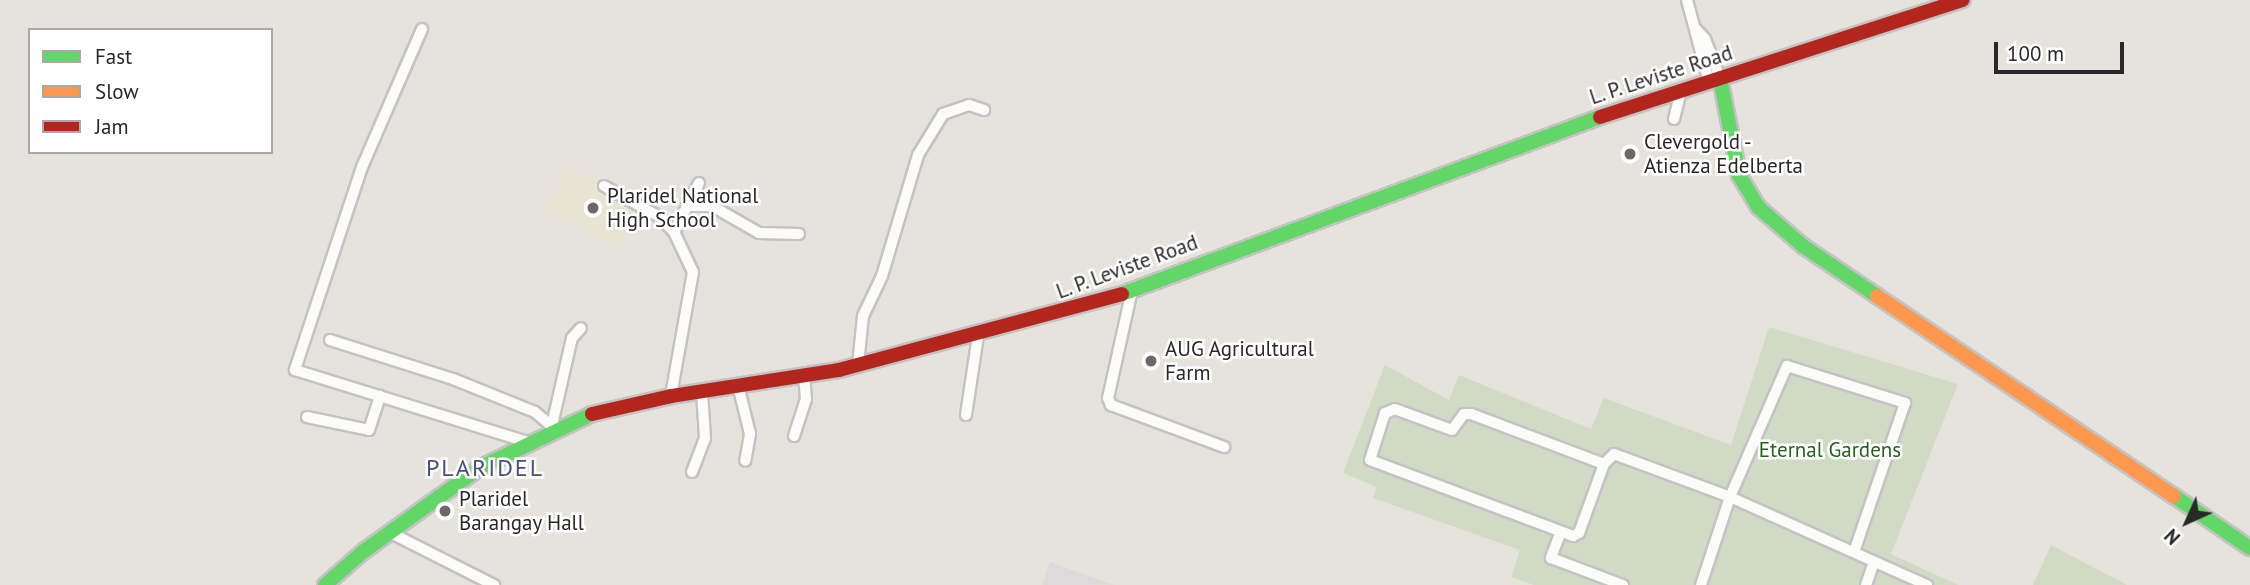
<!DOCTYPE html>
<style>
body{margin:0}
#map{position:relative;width:2250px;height:585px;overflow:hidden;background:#e6e3dd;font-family:"PT Sans",sans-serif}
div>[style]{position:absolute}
.industrial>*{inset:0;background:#dddadc}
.education>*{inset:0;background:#e9e3d2;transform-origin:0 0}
.cemetery>*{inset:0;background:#d1dac5}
.roads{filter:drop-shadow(2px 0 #c4c2c2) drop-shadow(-2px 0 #c4c2c2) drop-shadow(0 2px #c4c2c2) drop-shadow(0 -2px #c4c2c2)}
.street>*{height:10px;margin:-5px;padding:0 5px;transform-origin:5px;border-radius:5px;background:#fbfbfa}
.fast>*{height:14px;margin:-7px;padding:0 7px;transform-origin:7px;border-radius:7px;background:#63d668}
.slow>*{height:14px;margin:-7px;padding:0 7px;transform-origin:7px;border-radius:7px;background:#ff974d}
.jam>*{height:14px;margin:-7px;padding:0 7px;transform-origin:7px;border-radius:7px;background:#b3261e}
.dots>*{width:19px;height:19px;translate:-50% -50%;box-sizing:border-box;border:4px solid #fff;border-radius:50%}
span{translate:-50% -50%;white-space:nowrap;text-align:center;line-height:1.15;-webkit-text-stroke:5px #fff;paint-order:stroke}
.street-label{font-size:21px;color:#282828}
.poi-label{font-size:21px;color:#282828}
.left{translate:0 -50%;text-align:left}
.park-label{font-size:21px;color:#25611c}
.quarter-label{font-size:24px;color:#4a4f76;letter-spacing:2px}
.legend{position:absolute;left:28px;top:28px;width:245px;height:126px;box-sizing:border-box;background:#fff;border:2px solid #a9a9a9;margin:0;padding:9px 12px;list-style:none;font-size:21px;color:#282828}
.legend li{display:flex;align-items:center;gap:14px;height:35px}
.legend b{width:35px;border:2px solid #a9a9a9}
.north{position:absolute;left:2152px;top:487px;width:70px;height:70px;-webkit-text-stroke:5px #fff;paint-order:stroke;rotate:225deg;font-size:19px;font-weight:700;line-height:28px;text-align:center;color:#282828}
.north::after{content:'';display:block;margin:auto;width:24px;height:32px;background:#282828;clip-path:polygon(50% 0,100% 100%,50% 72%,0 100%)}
.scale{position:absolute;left:1994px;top:42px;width:130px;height:32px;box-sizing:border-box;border:4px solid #282828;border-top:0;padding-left:9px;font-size:21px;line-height:24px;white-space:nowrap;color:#282828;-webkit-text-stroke:5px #fff;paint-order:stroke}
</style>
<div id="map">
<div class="industrial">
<div style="clip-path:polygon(1050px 562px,1114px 585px,1042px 585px)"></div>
</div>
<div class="education">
<div style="left:569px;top:168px;width:81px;height:46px;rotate:29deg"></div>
</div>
<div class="cemetery">
<div style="clip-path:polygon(1769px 327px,1958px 384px,1891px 554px,1958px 585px,1534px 585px,1511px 577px,1520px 550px,1373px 498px,1377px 487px,1343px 473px,1385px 365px,1449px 400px,1459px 375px,1591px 429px,1604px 398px,1731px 445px)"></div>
<div style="clip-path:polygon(2051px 545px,2127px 585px,2033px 585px)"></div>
</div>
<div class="roads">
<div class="street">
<div style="left:1687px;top:0;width:85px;rotate:75deg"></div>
<div style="left:422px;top:29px;width:150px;rotate:113.5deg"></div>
<div style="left:362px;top:167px;width:214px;rotate:108.3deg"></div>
<div style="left:295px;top:370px;width:243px;rotate:17.2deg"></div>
<div style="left:1696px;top:29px;width:13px;rotate:48deg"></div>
<div style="left:1705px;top:39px;width:42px;rotate:69deg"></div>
<div style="left:1674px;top:119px;width:30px;rotate:-76deg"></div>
<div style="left:604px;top:186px;width:64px;rotate:29deg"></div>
<div style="left:660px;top:217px;width:21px;rotate:47deg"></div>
<div style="left:674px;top:232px;width:44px;rotate:64.6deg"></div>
<div style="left:693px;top:272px;width:126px;rotate:100.1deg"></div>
<div style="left:687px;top:206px;width:25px"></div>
<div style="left:712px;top:206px;width:54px;rotate:29.9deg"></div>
<div style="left:759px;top:233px;width:40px;rotate:1.4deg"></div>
<div style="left:674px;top:232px;width:55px;rotate:-63deg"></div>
<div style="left:1132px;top:290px;width:111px;rotate:102.5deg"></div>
<div style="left:1108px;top:398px;width:8px;rotate:67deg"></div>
<div style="left:1111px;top:405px;width:121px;rotate:20.4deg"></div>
<div style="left:330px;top:340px;width:129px;rotate:17.6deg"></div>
<div style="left:453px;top:379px;width:88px;rotate:21.9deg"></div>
<div style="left:535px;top:412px;width:25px;rotate:40deg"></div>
<div style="left:858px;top:365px;width:49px;rotate:-84.2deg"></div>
<div style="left:863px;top:316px;width:44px;rotate:-64.6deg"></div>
<div style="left:882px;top:276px;width:126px;rotate:-73.4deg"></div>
<div style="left:918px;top:155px;width:48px;rotate:-58.6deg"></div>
<div style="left:943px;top:114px;width:28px;rotate:-19deg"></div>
<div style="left:969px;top:105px;width:16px;rotate:18deg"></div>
<div style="left:738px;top:385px;width:50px;rotate:76.2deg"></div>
<div style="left:750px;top:434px;width:27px;rotate:100deg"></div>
<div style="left:966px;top:415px;width:80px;rotate:-81.4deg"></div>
<div style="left:307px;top:417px;width:63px;rotate:11.8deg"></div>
<div style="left:369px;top:430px;width:36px;rotate:-72deg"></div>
<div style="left:552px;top:425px;width:89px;rotate:-77.1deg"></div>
<div style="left:572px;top:338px;width:13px;rotate:-48deg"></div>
<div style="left:794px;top:436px;width:39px;rotate:-72deg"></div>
<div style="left:806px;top:399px;width:24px;rotate:-95deg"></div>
<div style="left:1604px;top:464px;width:142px;rotate:-159.4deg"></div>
<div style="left:1471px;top:414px;width:7px;rotate:180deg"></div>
<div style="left:1464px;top:414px;width:20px;rotate:127deg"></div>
<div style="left:1452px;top:430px;width:61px;rotate:-159.8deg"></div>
<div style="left:1395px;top:409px;width:11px;rotate:158deg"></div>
<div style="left:1385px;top:413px;width:49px;rotate:107.7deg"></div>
<div style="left:1370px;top:460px;width:217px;rotate:20.5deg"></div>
<div style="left:1573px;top:536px;width:7px;rotate:-27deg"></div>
<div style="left:1579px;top:533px;width:73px;rotate:-70.1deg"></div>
<div style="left:1604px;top:464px;width:14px;rotate:-45deg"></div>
<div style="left:1614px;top:454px;width:124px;rotate:20.3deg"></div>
<div style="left:1730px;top:497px;width:216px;rotate:24.1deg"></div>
<div style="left:692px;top:472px;width:36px;rotate:-69deg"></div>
<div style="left:705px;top:438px;width:47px;rotate:-93.7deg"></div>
<div style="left:389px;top:532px;width:118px;rotate:26.8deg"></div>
<div style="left:1560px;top:534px;width:26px;rotate:111deg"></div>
<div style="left:1551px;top:558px;width:77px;rotate:20.6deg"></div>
<div style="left:1701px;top:585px;width:93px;rotate:-71.8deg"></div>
<div style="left:1730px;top:497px;width:143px;rotate:-66.5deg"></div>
<div style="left:1787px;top:366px;width:124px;rotate:17.4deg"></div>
<div style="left:1905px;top:403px;width:157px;rotate:108.9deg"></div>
<div style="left:1866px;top:585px;width:24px;rotate:-71deg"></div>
</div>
<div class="fast">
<div style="left:1720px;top:78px;width:99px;rotate:78.9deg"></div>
<div style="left:1739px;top:175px;width:37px;rotate:59deg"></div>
<div style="left:1758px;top:207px;width:60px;rotate:40.9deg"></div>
<div style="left:1803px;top:246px;width:89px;rotate:34deg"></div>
<div style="left:1122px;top:294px;width:510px;rotate:-20.32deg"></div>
<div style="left:2174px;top:496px;width:92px;rotate:34.4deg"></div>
<div style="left:325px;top:585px;width:52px;rotate:-41.1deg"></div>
<div style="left:364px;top:551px;width:144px;rotate:-35.7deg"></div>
<div style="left:481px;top:467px;width:123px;rotate:-25.5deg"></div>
</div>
<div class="slow">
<div style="left:1877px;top:296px;width:358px;rotate:34deg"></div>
</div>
<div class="jam">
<div style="left:1600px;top:117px;width:381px;rotate:-17.9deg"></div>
<div style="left:592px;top:414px;width:81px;rotate:-12.8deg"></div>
<div style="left:671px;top:396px;width:170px;rotate:-8.8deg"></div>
<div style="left:839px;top:370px;width:293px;rotate:-15deg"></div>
</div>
</div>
<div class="dots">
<div style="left:1630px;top:154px;background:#6a6967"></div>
<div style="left:593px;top:208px;background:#6a6967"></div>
<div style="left:1151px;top:361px;background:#6a6967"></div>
<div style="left:445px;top:511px;background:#6a6967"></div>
</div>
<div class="street-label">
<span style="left:1661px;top:75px;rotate:-18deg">L. P. Leviste Road</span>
<span style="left:1127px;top:267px;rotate:-20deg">L. P. Leviste Road</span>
</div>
<div class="poi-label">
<span class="left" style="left:1644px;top:154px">Clevergold -<br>Atienza Edelberta</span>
<span class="left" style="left:607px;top:208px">Plaridel National<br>High School</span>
<span class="left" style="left:1165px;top:361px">AUG Agricultural<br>Farm</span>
<span class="left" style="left:459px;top:511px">Plaridel<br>Barangay Hall</span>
</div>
<div class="park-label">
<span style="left:1830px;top:450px">Eternal Gardens</span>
</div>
<div class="quarter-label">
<span style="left:485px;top:468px">PLARIDEL</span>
</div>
<ul class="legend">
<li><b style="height:9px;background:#63d668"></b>Fast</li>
<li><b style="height:9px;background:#ff974d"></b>Slow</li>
<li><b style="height:9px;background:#b3261e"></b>Jam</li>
</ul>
<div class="north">N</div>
<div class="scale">100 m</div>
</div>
